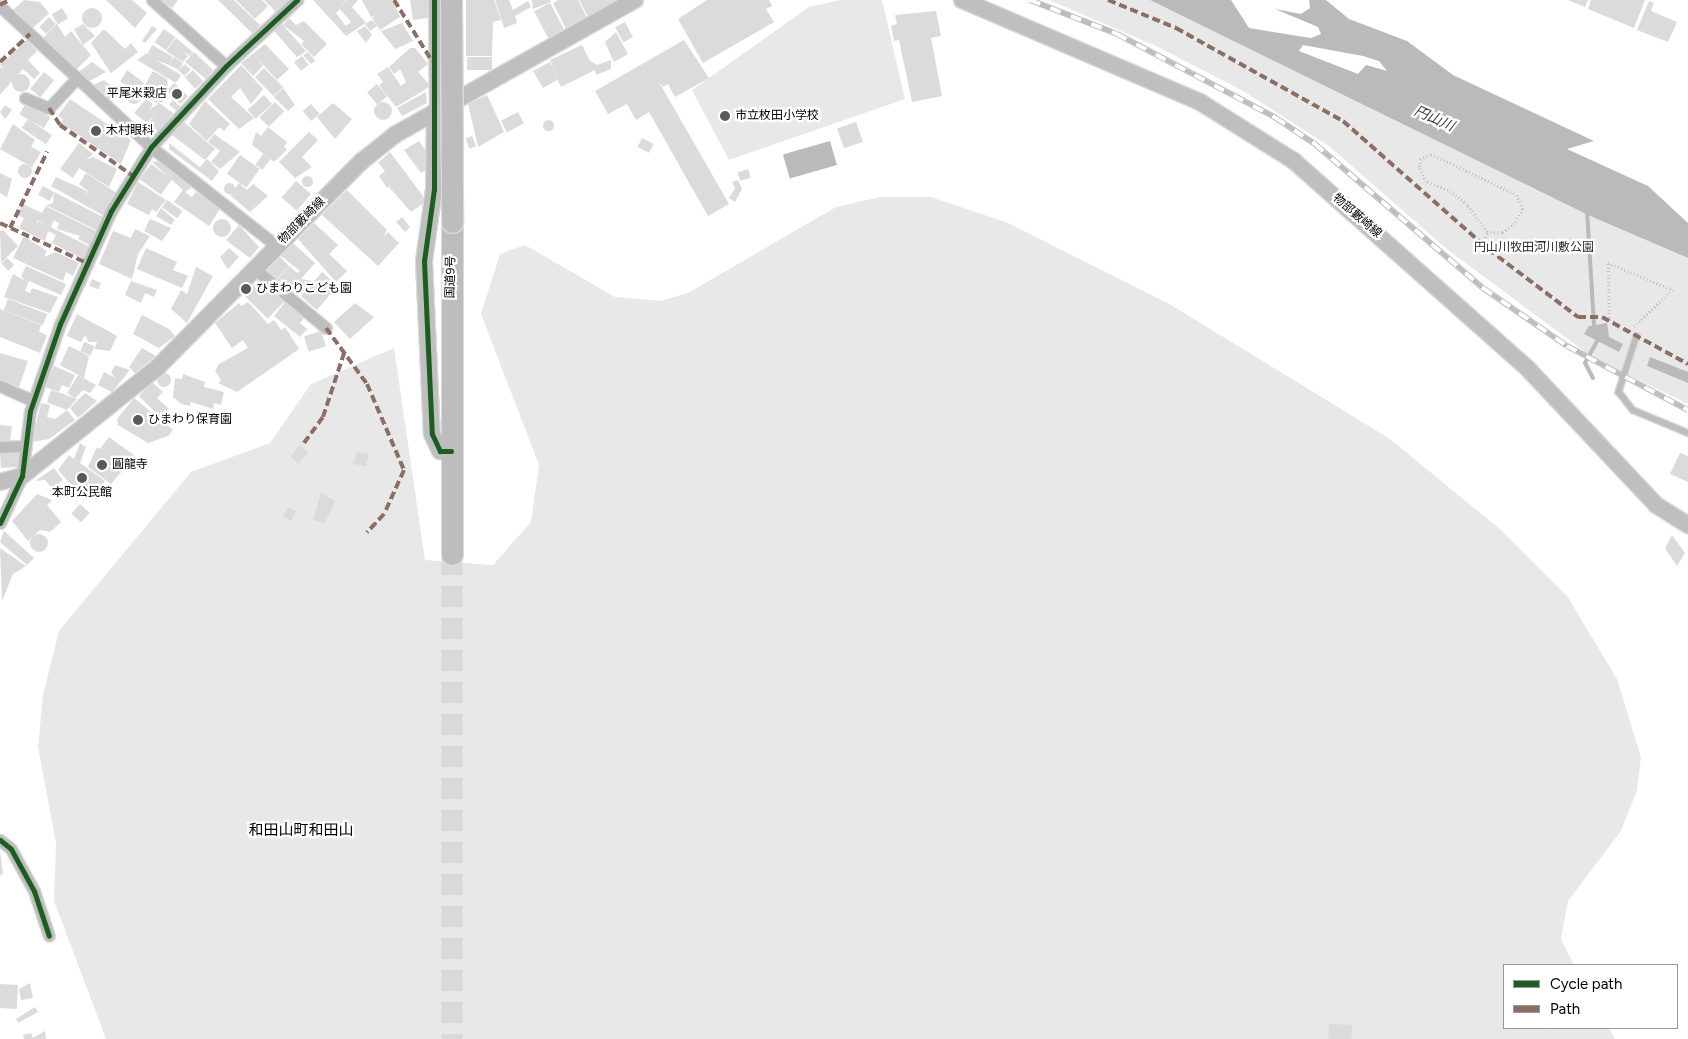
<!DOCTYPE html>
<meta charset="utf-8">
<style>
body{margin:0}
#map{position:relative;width:1688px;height:1039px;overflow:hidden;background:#fff;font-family:Figtree,"Noto Sans JP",sans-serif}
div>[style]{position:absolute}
.green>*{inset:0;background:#e8e8e8}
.water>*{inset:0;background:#bababa;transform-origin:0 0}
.stream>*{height:4px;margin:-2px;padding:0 2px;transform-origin:2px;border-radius:2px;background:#bababa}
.building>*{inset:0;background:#dbdbdb;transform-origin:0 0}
.round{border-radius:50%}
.highway-tunnel>*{height:21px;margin-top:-10.5px;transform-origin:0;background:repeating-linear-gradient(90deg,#d9d9d9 0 21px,transparent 0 32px)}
.path>*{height:2.5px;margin-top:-1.25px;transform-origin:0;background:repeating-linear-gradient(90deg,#c2c2c2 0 1px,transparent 0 3.5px)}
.roads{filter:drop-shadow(1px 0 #dbdbdb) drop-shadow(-1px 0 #dbdbdb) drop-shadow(0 1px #dbdbdb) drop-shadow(0 -1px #dbdbdb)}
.lane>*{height:5.5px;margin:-2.75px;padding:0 2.75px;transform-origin:2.75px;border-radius:2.75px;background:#bdbdbd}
.street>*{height:11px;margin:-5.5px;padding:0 5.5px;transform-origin:5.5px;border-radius:5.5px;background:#bdbdbd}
.secondary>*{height:16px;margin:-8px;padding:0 8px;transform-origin:8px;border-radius:8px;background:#bfbfbf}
.highway>*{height:21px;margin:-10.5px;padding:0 10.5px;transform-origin:10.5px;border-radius:10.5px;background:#bdbdbd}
.rail>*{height:5.5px;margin-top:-2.75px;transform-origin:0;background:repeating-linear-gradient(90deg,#fff 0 11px,#bdbdbd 0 22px);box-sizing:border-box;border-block:1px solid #bdbdbd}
.bridges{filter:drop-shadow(1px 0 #dbdbdb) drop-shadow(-1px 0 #dbdbdb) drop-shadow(0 1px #dbdbdb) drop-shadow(0 -1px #dbdbdb)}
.highway-bridge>*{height:21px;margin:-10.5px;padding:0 10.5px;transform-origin:10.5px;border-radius:10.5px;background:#bdbdbd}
.quiet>*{height:4px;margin-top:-2px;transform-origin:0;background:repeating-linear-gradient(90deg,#8d6e63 0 8px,transparent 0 12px)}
.cycleway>*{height:5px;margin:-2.5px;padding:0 2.5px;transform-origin:2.5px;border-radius:2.5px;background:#1b5e20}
.dots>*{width:14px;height:14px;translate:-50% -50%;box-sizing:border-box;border:2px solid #fff;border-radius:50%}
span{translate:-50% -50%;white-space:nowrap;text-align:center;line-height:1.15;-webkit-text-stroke:4.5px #fff;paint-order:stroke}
.poi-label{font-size:12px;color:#000}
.right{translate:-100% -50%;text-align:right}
.left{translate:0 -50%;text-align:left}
.street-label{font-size:12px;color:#000}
.park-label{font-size:12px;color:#2c2c2c}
.water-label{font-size:14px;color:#3d3d3d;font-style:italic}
.quarter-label{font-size:15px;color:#000}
.legend{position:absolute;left:1503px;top:964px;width:175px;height:65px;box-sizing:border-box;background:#fff;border:1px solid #999;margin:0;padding:6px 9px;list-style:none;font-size:15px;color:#000}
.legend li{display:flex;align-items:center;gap:10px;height:25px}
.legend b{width:25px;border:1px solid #999}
</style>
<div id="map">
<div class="green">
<div style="clip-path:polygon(840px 0,882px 0,905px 99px,729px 160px,692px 90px,809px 7px)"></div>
<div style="clip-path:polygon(1049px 0,1150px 0,1588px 215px,1688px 258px,1688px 404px,1592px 357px,1448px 250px,1329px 146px,1243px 91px,1158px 47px)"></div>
<div style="clip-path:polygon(880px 197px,931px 197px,1008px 223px,1171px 305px,1390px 439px,1502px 531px,1567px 596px,1617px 679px,1641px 757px,1637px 790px,1621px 831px,1568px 901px,1561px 939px,1574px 965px,1504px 965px,1504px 1028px,1609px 1028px,1615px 1039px,106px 1039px,54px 901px,56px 843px,38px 747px,43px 695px,59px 631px,191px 472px,270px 443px,311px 384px,394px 348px,425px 560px,493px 565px,531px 522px,539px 465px,481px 314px,500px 254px,525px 245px,615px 297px,661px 301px,688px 293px,836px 207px)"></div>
</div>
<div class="water">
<div style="clip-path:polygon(evenodd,1150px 0,1231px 0,1249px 28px,1311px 38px,1321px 34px,1318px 27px,1275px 9px,1301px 14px,1310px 8px,1309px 0,1326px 0,1349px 19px,1407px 41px,1453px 75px,1594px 141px,1567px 149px,1648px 186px,1688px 223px,1688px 258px,1588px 215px,1150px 0,1303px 45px,1363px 56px,1379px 61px,1387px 71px,1366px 65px,1358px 74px,1299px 51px,1303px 45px)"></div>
<div style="left:830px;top:141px;width:25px;height:49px;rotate:74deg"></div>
<div style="clip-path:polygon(1607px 323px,1609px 337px,1623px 344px,1619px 352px,1584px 334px,1589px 326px)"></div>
<div style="clip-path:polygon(1650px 357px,1688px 372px,1688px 383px,1647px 366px)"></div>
</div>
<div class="stream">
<div style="left:1587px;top:210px;width:115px;rotate:86.5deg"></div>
<div style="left:1593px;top:378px;width:17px;rotate:-118deg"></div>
<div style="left:1585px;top:363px;width:25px;rotate:-61deg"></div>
</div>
<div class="building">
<div style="clip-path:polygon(24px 0,40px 2px,49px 13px,31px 30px,12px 11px)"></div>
<div style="clip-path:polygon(106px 0,132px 0,147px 13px,135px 28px)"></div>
<div style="clip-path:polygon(161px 0,178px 0,172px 8px)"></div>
<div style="clip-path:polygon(218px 0,234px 0,261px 26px,253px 34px)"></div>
<div style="clip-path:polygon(236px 0,262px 0,268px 6px,255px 19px)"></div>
<div style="clip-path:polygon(264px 0,289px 0,276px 12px)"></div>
<div style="clip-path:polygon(evenodd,313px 0,346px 0,338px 8px,347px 0,358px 0,352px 7px,366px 23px,346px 36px,313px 0,340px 9px,351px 22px,346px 26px,336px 13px,340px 9px)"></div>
<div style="clip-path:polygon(362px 0,392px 0,400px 17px,380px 30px,372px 18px,376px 15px,371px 17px)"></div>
<div style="clip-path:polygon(410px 0,433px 0,436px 17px,413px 20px)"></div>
<div style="clip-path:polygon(466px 0,494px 0,501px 20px,493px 22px,492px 56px,466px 56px)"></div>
<div style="clip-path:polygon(495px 0,509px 0,513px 10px,528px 1px,531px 7px,515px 16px,517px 23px,504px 28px)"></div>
<div style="clip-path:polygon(532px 0,550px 0,551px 2px,533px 9px)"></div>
<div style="clip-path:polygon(559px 0,578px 0,587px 18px,566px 29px,553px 3px)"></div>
<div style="clip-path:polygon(579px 0,615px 0,617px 3px,588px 17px)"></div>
<div style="clip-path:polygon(707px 0,769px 0,772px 6px,766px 9px,774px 22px,703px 63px,678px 19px)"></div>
<div style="clip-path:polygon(1568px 0,1588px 0,1585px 7px)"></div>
<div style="clip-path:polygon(1591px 0,1645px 0,1634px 28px,1588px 9px)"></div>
<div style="clip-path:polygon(1649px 1px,1654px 3px,1651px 11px,1677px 22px,1668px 42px,1637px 30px)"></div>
<div style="left:550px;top:3px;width:32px;height:18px;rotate:62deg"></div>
<div style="left:62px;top:8px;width:12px;height:12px;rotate:59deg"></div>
<div class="round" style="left:82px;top:8px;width:20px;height:20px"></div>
<div style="clip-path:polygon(936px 11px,941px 36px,931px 38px,942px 96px,912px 102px,899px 40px,894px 41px,891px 26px,897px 24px,895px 15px)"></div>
<div style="left:49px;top:17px;width:10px;height:14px;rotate:45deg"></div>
<div style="clip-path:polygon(289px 18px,296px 25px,304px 21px,327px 44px,314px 57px,301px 44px,304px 41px,283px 25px)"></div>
<div style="clip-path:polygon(372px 20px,377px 26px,370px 31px,365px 24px)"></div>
<div style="left:625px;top:22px;width:17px;height:11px;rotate:62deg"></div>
<div style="clip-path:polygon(281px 23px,306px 51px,302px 54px,297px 57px,273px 30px)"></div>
<div style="clip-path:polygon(402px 23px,413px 41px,395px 49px,381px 31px)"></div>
<div style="clip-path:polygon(57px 24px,65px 37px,71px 31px,91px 55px,73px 73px,42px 39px)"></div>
<div style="clip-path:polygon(83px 24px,95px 36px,83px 45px,74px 29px)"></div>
<div style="clip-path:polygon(152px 26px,157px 29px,145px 43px,142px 41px)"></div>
<div style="clip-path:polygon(365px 26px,372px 35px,366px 43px,357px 31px)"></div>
<div style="clip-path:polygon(104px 29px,125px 49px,131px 43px,138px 52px,111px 73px,91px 43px)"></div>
<div style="left:164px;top:29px;width:14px;height:16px;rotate:36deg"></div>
<div style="clip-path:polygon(616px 32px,628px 54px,614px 62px,605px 42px)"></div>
<div style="clip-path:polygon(176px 38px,193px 52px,190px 56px,183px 51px,188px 56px,183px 62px,166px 51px)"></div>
<div style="clip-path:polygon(27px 40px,37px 51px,28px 60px,40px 73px,34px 79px,23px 69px,0 95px,0 67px,4px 69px,0 65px)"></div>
<div style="clip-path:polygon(684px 40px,709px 78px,675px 97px,668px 84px,663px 87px,659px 82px,729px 204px,708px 216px,649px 112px,636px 120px,627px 104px,608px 114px,595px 91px)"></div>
<div style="clip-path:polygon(265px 44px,289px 69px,277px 80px,257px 58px,263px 66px,253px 76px,241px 63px)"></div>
<div style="clip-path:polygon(152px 45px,173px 57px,169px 65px,156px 60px,181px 75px,176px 83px,137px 60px,147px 53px,153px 56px,148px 53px)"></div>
<div style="clip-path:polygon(582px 45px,590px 61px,597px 65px,611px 60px,611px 69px,596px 75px,595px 70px,561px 87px,553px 71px,557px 80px,543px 88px,533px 71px,550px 62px,554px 70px,550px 60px)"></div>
<div style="clip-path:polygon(410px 48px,415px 48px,428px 64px,418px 72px,431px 86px,396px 107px,379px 85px,383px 82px,377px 74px,388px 67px,401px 86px,406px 82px,400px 69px,394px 74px,389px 67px)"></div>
<div style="clip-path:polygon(194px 52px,213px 70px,206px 79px,185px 62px)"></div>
<div style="clip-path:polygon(308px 52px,315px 61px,311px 64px,303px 55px)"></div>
<div style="left:302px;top:56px;width:11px;height:10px;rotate:52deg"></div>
<div style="clip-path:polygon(174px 57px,183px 63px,179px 70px,169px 65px)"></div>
<div style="left:467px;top:57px;width:25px;height:13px"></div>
<div style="clip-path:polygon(92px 62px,106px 72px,84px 84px,76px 74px)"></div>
<div style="left:185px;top:64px;width:8px;height:9px;rotate:45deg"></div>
<div style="clip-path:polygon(241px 65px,263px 89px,251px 104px,240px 88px,231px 97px,254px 118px,239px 129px,208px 99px)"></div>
<div style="left:264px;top:68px;width:27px;height:13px;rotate:45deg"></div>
<div style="clip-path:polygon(127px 70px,144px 83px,139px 92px,120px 82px)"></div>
<div style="left:193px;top:70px;width:15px;height:11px;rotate:48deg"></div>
<div style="clip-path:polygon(153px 71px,167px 79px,168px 86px,162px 103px,155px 100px,173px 113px,159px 132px,148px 124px,155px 114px,147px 123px,134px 113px,146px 99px,153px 104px,149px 110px,158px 104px,140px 94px)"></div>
<div style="left:44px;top:72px;width:13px;height:22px;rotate:39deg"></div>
<div class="round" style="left:12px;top:74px;width:18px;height:18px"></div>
<div style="clip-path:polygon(104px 80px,120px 93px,107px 107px,86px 88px)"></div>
<div style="left:174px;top:83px;width:19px;height:11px;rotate:43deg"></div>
<div style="left:377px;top:84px;width:16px;height:13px;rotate:50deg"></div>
<div style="clip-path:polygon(283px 88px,295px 105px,288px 111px,274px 97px)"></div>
<div class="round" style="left:127px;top:90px;width:14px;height:14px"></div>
<div style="clip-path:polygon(426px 92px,427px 103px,402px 116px,397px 108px)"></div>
<div style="left:264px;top:95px;width:12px;height:22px;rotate:48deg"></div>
<div style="clip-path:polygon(487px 95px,504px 132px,478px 147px,468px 104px)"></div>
<div style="clip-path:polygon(70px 99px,131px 140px,121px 164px,61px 123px,63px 119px,58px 116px)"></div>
<div style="clip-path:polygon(173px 100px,181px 107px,177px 111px,169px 105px)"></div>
<div style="clip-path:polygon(205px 101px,230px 124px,224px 131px,219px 127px,207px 141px,189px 124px)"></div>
<div style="left:275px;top:102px;width:13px;height:22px;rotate:45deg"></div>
<div class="round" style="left:374px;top:102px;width:18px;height:18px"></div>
<div style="left:26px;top:103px;width:28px;height:13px;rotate:30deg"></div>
<div style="clip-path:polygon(333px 103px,352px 119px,335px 139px,317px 117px)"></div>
<div style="left:311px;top:104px;width:13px;height:11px;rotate:48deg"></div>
<div style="clip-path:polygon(5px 105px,12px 110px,5px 119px,0 112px)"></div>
<div style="left:518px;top:112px;width:13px;height:19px;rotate:63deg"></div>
<div style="left:28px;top:119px;width:29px;height:11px;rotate:34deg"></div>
<div class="round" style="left:542.5px;top:119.5px;width:11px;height:11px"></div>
<div style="clip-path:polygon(184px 122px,215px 149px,205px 160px,172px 135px)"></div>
<div style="left:856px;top:122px;width:21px;height:20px;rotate:71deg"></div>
<div style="clip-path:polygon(13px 124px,35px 140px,31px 147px,41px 152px,32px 167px,0 149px)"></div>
<div style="clip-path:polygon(268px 127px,287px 142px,284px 147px,287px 150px,274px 162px,252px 145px,256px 132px,261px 136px)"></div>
<div style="clip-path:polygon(309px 132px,318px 140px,302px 157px,312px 167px,295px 178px,279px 162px)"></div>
<div style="clip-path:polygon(214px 134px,240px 152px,220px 169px,211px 162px,220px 151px,208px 142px)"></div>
<div style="left:472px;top:136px;width:11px;height:7px;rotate:68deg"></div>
<div style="left:642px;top:138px;width:13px;height:10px;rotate:27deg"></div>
<div style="clip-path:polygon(419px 141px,430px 157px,425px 160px,430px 167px,421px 173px,404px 150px)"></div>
<div style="clip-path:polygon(79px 143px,93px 154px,86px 160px,93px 157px,117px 169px,109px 187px,79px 168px,73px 178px,60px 169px)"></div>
<div style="clip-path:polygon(169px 143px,200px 167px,207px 159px,219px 171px,212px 181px,169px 149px)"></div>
<div style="clip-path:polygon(390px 152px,423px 196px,424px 203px,411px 212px,389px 187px,395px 182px,387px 188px,379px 176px,385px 171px,378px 163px)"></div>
<div style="left:263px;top:154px;width:9px;height:13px;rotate:36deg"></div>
<div style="left:240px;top:155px;width:24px;height:23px;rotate:35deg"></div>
<div style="clip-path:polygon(159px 161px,186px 180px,191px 188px,185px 192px,192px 197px,196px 192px,220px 209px,209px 226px,174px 202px,183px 190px,152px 162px)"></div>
<div style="left:151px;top:164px;width:26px;height:19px;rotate:36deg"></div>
<div class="round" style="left:18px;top:164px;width:14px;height:14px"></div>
<div style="left:748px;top:169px;width:9px;height:11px;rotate:72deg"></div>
<div style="clip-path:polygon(0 173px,12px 179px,7px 197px,0 193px)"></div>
<div style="clip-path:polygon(86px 173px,118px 194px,104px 216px,51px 186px,56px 177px,87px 191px,84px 197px,88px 191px,79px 184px)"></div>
<div class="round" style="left:301.5px;top:175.5px;width:11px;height:11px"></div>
<div style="clip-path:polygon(738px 180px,742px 189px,735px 202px,729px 198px,735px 188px,732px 182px)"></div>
<div style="left:296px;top:181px;width:20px;height:22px;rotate:41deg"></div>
<div style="clip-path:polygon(138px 182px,166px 200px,156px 212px,152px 209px,149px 215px,127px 204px)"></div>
<div class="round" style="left:223.5px;top:182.5px;width:11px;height:11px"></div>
<div style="clip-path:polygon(239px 183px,247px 190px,253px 184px,268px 196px,250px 212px,230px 195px)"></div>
<div style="left:43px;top:186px;width:13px;height:10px;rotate:29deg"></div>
<div style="clip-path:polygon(347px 190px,387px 230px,383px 237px,388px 232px,399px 243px,378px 266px,322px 215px)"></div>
<div style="clip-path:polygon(54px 192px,105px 218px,98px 231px,46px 205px,53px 203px)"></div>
<div style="left:167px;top:200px;width:19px;height:9px;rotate:35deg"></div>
<div style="clip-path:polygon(23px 204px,42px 213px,46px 206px,98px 232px,91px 246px,78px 239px,80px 236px,57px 229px,59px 223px,54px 220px,51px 227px,38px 220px,36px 225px,39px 221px,90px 247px,85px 260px,52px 243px,56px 235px,48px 231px,45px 241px,19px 228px,24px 218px,17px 215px)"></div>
<div style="clip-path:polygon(161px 208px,175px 220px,171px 225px,156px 216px)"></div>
<div style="clip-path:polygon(402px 217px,410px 227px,405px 232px,396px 222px)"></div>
<div class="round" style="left:213px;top:219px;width:18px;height:18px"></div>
<div style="clip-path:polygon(150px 219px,171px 228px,162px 241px,144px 231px)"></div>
<div style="clip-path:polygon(314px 223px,338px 245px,329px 254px,347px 271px,336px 282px,298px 239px)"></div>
<div style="clip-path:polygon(239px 225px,259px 247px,250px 258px,226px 240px)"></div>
<div style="clip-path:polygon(135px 229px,150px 236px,138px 254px,132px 279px,99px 264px,113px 231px,131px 238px)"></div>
<div style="clip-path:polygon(3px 230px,18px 246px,1px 263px,0 231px)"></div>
<div style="clip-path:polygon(24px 236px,47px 251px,44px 257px,56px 252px,79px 263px,73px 276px,66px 272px,63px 281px,13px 258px)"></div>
<div style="clip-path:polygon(293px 243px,315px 263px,301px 279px,312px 281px,300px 295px,293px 289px,298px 282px,289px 291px,277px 279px,290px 266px,297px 273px,300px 271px,281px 256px)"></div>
<div style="clip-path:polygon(146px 248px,177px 262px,173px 270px,188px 276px,182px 288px,137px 269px)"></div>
<div style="clip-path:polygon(229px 248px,239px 257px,228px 269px,220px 257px)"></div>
<div style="left:280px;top:257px;width:13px;height:18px;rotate:45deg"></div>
<div style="left:7px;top:258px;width:10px;height:8px;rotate:45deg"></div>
<div style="clip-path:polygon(26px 266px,66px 284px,61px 295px,29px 281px,25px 291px,30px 293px,32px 288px,58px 297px,50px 313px,4px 297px,13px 274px,26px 281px,21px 276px)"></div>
<div style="clip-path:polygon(196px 267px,213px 276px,187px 323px,171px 309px,181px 290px,187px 294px)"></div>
<div style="left:322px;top:272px;width:21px;height:32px;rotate:41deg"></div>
<div style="left:92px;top:279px;width:10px;height:7px;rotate:24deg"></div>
<div style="left:260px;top:279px;width:33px;height:23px;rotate:44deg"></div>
<div style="clip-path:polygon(131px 281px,157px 290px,154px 297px,145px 293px,141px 303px,125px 295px)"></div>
<div style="left:8px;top:299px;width:42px;height:12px;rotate:21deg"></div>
<div style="clip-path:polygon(286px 301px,306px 315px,300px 323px,307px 329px,300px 337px,274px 316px)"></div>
<div style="clip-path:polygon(248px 302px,268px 324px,274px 320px,281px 330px,285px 327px,299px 349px,237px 392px,218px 383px,221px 380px,215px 371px,219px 364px,248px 348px,243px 340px,232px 348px,215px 323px,239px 303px,241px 306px)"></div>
<div style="clip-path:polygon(355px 303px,374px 317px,350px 339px,334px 322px)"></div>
<div style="clip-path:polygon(0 309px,41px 325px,39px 332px,47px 335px,40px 353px,0 337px)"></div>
<div style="clip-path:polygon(77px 314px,117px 336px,110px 351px,94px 349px,97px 342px,89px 342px,85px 335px,81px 342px,67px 336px)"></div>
<div style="clip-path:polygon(142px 315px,169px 329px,175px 336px,159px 348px,133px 334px)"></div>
<div style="left:321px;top:331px;width:16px;height:18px;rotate:72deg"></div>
<div style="left:84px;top:342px;width:11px;height:10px;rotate:22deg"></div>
<div style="clip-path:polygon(69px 346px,89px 356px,84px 378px,60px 365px)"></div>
<div style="clip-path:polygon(142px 348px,156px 356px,135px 373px,129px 367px)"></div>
<div style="clip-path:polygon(0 353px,28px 361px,19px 387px,0 381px)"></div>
<div style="clip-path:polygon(115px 365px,130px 370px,112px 392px,98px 385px,104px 372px,116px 378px,111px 373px)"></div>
<div style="clip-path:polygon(54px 366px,75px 375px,69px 388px,62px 385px,59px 392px,45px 387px)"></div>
<div class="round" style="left:157px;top:373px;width:14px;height:14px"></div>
<div style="clip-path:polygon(183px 374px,205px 382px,204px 387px,224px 392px,221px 405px,214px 403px,213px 409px,191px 402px,190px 406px,181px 404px,173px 397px,175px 378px,182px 379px)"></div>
<div style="clip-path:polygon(78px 375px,96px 385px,90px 393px,83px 390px,75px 398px,67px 393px)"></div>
<div style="clip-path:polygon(152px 382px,163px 392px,157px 398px,169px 409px,160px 417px,139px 396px)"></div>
<div style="clip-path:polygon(51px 390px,61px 393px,77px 399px,67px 410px,51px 404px,47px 402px)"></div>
<div style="clip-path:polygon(85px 393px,97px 401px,78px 418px,70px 408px)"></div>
<div style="clip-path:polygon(134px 398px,173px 430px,168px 436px,148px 443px,118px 425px,117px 419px)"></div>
<div style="clip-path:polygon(41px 403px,50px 405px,47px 417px,55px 419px,67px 410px,75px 420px,49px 439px,32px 442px)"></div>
<div style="clip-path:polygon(0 425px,12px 426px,10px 443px,0 443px)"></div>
<div style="clip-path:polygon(109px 437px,135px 456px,111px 484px,88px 467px,97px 447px,100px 449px)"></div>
<div style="clip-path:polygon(80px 443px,86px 447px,80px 463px,105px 481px,93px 498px,85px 492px,82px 497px,58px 470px,69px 455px,74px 459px)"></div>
<div style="left:300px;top:445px;width:11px;height:15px;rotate:41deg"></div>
<div style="left:18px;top:450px;width:17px;height:18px;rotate:87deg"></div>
<div style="clip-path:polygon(357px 452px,369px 454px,366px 466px,353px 464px)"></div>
<div style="clip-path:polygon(1680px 453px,1688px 456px,1688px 482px,1670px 474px)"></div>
<div style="clip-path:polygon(54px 468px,63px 480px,52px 488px,45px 480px,35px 481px)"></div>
<div style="clip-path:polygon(321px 493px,335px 501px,325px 523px,313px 520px)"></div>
<div style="clip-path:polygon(37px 494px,52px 500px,47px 505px,61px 522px,50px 532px,40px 530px,28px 541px,12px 521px)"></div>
<div style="left:80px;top:504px;width:13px;height:13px;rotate:42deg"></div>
<div style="left:288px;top:507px;width:9px;height:11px;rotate:27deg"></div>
<div style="clip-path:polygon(4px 531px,34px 558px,27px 565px,0 542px)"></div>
<div class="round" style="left:30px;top:534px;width:18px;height:18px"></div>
<div style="clip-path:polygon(1672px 535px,1685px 553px,1677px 566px,1665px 548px)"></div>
<div style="clip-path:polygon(0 548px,26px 566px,13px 574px,2px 601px)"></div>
<div style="clip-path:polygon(0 850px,3px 874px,0 875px)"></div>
<div style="clip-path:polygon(30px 983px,33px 998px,21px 1000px,19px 989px)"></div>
<div style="left:0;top:984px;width:18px;height:24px;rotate:3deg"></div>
<div style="clip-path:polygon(35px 1007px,38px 1012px,18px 1023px,16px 1019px)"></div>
<div style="left:1329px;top:1024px;width:23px;height:15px;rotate:2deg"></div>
<div style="clip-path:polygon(45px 1031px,46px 1039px,24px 1039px,23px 1035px,31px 1033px,33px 1038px)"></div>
</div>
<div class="highway-tunnel">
<div style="left:452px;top:554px;width:485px;rotate:90deg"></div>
</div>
<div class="path">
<div style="left:1431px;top:154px;width:95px;rotate:25.5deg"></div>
<div style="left:1517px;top:195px;width:15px;rotate:67deg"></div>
<div style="left:1523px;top:209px;width:17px;rotate:118deg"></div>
<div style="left:1515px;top:224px;width:16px;rotate:145deg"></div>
<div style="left:1502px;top:233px;width:15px;rotate:-176deg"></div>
<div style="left:1487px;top:232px;width:34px;rotate:-127deg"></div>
<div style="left:1467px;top:205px;width:24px;rotate:-142deg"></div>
<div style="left:1448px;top:190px;width:23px;rotate:-160deg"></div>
<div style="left:1426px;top:182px;width:17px;rotate:-115deg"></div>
<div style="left:1419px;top:167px;width:8px;rotate:-83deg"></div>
<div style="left:1420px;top:159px;width:12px;rotate:-24deg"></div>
<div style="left:1482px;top:244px;width:13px;rotate:-67deg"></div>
<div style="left:1609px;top:321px;width:58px;rotate:-91deg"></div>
<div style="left:1608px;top:263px;width:70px;rotate:22.6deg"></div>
<div style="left:1673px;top:290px;width:54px;rotate:136.5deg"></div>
</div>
<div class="roads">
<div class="lane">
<div style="left:1637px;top:336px;width:59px;rotate:107.8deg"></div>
<div style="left:1619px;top:392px;width:23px;rotate:52deg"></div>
<div style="left:1633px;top:410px;width:60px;rotate:22.7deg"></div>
</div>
<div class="street">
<div style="left:152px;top:0;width:99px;rotate:41.7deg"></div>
<div style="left:434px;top:0;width:111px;rotate:89.5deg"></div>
<div style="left:0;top:6px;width:207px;rotate:43deg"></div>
<div style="left:151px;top:147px;width:160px;rotate:38.2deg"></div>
<div style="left:25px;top:98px;width:26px;rotate:23deg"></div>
<div style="left:49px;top:108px;width:41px;rotate:-47deg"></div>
<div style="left:255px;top:269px;width:92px;rotate:39.7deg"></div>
<div style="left:0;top:386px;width:36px;rotate:24deg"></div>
<div style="left:0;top:447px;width:26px;rotate:-2deg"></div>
<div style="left:0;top:523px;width:52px;rotate:-64.9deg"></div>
<div style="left:22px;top:476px;width:65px;rotate:-83deg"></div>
<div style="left:30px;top:411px;width:92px;rotate:-71deg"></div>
<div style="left:60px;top:324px;width:124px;rotate:-65.7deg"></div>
<div style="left:111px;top:211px;width:75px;rotate:-58deg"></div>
<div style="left:151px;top:147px;width:110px;rotate:-47.2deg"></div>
<div style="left:226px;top:66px;width:97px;rotate:-42.9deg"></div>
<div style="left:0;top:840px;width:14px;rotate:39deg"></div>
<div style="left:11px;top:849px;width:48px;rotate:61.3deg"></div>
<div style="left:34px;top:891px;width:47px;rotate:71.6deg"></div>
</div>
<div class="secondary">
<div style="left:962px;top:0;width:259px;rotate:23.2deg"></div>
<div style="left:1200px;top:102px;width:111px;rotate:32.1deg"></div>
<div style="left:1294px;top:161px;width:314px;rotate:41.6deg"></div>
<div style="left:1529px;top:370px;width:185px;rotate:46.7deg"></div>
<div style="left:1656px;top:505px;width:38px;rotate:32deg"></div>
<div style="left:435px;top:111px;width:78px;rotate:90.7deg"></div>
<div style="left:434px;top:189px;width:73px;rotate:97.9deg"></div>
<div style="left:424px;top:261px;width:173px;rotate:87.4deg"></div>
<div style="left:432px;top:434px;width:19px;rotate:65deg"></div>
<div style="left:440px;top:451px;width:11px"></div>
<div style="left:0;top:482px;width:23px;rotate:-15deg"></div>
<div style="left:22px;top:476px;width:173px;rotate:-38.7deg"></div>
<div style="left:157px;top:368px;width:291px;rotate:-45.3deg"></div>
<div style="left:362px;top:161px;width:43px;rotate:-38.5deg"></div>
<div style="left:396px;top:134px;width:274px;rotate:-29.3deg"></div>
</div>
<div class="highway">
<div style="left:452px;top:222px;width:332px;rotate:90deg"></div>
</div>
</div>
<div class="rail">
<div style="left:1030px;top:0;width:93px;rotate:21.3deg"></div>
<div style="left:1117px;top:34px;width:180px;rotate:27.8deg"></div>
<div style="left:1276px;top:118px;width:47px;rotate:33.7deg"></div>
<div style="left:1315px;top:144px;width:221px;rotate:40.6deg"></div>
<div style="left:1483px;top:288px;width:102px;rotate:34.6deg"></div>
<div style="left:1567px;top:346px;width:137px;rotate:27.9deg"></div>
</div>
<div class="bridges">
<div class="highway-bridge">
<div style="left:451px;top:0;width:222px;rotate:89.7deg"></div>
</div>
</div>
<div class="quiet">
<div style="left:394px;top:0;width:72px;rotate:58.1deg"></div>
<div style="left:1108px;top:0;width:74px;rotate:22.4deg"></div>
<div style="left:1176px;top:28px;width:191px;rotate:29.1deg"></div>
<div style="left:1343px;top:121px;width:193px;rotate:41.4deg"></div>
<div style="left:1488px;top:249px;width:113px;rotate:37.1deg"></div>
<div style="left:1578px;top:317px;width:24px"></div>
<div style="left:1602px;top:317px;width:98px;rotate:28.7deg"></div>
<div style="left:0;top:5px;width:10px;rotate:-29deg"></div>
<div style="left:0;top:62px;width:41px;rotate:-43deg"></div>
<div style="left:49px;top:108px;width:20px;rotate:57deg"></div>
<div style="left:60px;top:125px;width:89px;rotate:34.9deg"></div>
<div style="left:0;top:223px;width:98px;rotate:24.7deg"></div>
<div style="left:10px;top:228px;width:85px;rotate:-64deg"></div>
<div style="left:326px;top:328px;width:69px;rotate:53.8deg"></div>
<div style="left:367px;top:384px;width:94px;rotate:66.7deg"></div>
<div style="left:404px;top:470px;width:48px;rotate:114.4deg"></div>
<div style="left:384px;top:514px;width:25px;rotate:133deg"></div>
<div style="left:304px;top:443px;width:32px;rotate:-54deg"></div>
<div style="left:323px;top:417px;width:71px;rotate:-71.8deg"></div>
</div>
<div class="cycleway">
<div style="left:434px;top:0;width:189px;rotate:90deg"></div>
<div style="left:434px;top:189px;width:73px;rotate:97.9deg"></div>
<div style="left:424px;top:261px;width:173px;rotate:87.4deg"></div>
<div style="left:432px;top:434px;width:19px;rotate:65deg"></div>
<div style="left:440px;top:451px;width:11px"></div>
<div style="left:0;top:523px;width:52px;rotate:-64.9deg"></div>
<div style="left:22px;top:476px;width:65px;rotate:-83deg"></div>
<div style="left:30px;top:411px;width:92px;rotate:-71deg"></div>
<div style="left:60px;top:324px;width:124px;rotate:-65.7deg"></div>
<div style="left:111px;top:211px;width:75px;rotate:-58deg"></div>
<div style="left:151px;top:147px;width:110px;rotate:-47.2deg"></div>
<div style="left:226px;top:66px;width:97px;rotate:-42.9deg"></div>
<div style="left:0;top:840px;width:14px;rotate:39deg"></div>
<div style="left:11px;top:849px;width:48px;rotate:61.3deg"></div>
<div style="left:34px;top:891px;width:47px;rotate:71.6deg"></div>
</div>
<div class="dots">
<div style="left:177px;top:94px;background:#595959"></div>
<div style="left:725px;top:116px;background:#595959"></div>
<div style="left:96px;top:131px;background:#595959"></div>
<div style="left:246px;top:289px;background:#595959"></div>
<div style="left:138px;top:420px;background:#595959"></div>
<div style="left:102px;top:465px;background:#595959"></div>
<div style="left:82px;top:478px;background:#595959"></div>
</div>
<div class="poi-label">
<span class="right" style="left:167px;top:94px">平尾米穀店</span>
<span class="left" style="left:735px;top:116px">市立枚田小学校</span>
<span class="left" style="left:106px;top:131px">木村眼科</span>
<span class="left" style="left:256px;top:289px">ひまわりこども園</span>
<span class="left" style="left:148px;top:420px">ひまわり保育園</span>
<span class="left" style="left:112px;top:465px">圓龍寺</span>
<span style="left:82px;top:493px">本町公民館</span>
</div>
<div class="street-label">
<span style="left:1357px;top:216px;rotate:41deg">物部藪崎線</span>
<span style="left:302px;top:221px;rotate:-45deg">物部藪崎線</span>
<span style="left:451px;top:277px;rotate:-89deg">国道9号</span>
</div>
<div class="park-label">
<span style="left:1534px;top:248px">円山川牧田河川敷公園</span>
</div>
<div class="water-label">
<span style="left:1434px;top:119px;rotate:24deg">円山川</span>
</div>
<div class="quarter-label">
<span style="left:301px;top:831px">和田山町和田山</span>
</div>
<ul class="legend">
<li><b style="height:6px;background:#1b5e20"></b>Cycle path</li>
<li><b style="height:6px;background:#8d6e63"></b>Path</li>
</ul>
</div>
